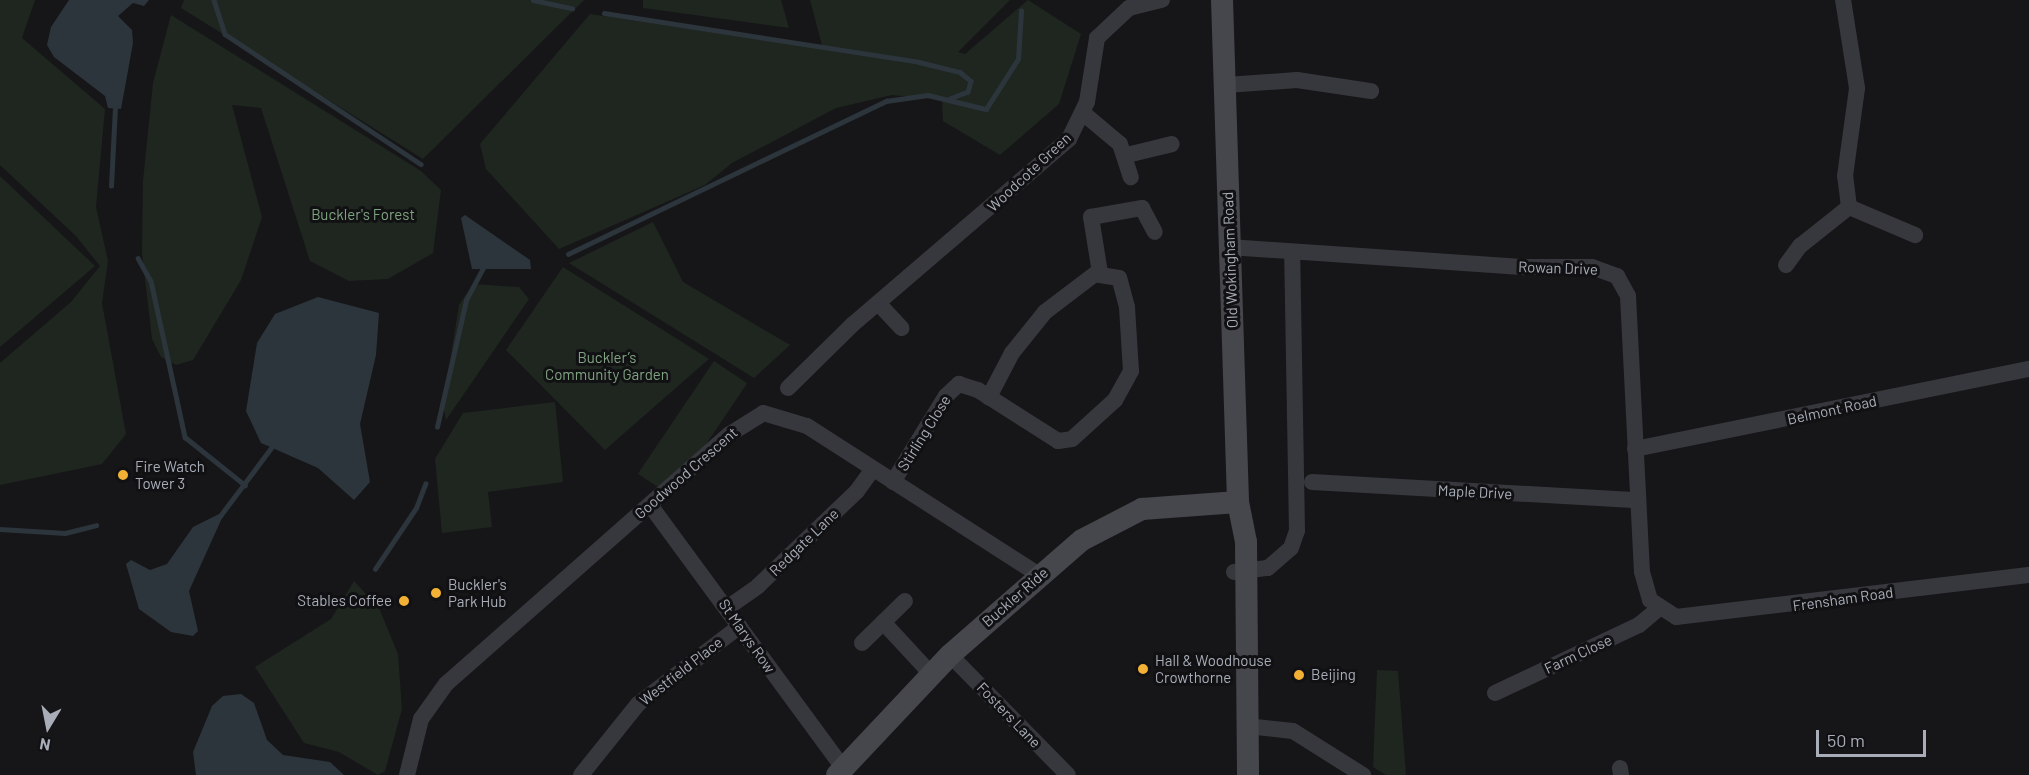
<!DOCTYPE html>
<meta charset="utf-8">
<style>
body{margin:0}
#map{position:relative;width:2029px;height:775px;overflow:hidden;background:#161618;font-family:Barlow,sans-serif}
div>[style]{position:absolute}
.green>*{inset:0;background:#1e261f;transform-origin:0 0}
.water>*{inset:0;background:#2c353c}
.stream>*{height:4.5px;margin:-2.25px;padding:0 2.25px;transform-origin:2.25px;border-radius:2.25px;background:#2c353c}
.street>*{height:16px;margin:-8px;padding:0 8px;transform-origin:8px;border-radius:8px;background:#37383d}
.secondary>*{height:22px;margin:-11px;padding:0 11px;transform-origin:11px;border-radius:11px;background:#45474d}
.dots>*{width:16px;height:16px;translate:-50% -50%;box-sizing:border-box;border:3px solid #111113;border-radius:50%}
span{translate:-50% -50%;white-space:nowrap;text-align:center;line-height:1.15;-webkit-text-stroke:6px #111113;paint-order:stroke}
.street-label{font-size:15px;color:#a8adb8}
.park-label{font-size:15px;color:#7fa381}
.poi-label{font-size:15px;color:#a8adb8}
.left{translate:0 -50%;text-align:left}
.right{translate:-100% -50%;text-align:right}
.north{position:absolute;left:18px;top:697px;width:60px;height:60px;-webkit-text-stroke:4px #111113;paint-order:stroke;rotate:190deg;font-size:16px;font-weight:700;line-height:24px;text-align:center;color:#a8adb8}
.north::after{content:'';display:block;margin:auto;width:21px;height:27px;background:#a8adb8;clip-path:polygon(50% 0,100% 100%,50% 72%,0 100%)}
.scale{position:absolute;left:1816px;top:730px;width:110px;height:27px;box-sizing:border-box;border:3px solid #a8adb8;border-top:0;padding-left:8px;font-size:18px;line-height:21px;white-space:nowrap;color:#a8adb8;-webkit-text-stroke:4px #111113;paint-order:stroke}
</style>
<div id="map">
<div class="green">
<div style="clip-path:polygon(0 0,35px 0,22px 38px,105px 109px,96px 207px,108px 261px,102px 303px,126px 434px,102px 464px,0 485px,0 363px,71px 302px,100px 266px,76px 236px,0 165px)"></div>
<div style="clip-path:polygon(184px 0,584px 0,423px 159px,181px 8px)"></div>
<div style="clip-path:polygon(643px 0,781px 0,789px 28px,643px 8px)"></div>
<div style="clip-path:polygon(810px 0,1010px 0,958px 52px,965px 54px,1028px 0,1081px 34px,1059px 104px,1000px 155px,943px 121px,942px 100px,892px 95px,836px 108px,732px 163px,705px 185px,559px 249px,486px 169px,480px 144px,590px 14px,823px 49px)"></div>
<div style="clip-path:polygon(171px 15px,421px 171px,441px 190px,433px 253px,388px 279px,349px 281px,310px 261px,261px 108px,232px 105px,262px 217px,241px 280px,193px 360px,176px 365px,161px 357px,152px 339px,142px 253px,143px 181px,153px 83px)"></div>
<div style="clip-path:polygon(0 176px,95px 266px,0 347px)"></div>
<div style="clip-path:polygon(653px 222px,683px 282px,790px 345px,754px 378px,569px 263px)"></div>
<div style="clip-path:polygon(563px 267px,709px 359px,605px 450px,506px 350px)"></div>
<div style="clip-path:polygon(473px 284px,519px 287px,529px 299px,446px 420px,443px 405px,459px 305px)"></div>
<div style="left:714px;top:361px;width:40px;height:136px;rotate:34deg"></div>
<div style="clip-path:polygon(555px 402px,563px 482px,488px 492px,492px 527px,442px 533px,435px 459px,463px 413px)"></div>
<div style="clip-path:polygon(354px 581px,379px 608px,398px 654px,402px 709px,385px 771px,378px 775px,339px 752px,304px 743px,255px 667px,331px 619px)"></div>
<div style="clip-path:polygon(1377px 670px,1398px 671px,1406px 775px,1386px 775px,1373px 767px)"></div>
</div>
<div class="water">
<div style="clip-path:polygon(69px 0,149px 0,144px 6px,133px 3px,118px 16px,132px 30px,133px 43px,121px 109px,108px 108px,105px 96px,54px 57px,47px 45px,51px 27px)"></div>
<div style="clip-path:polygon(465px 215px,530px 260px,531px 269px,472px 269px,461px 218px)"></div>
<div style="clip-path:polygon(318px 297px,379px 313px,376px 355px,360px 424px,370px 482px,354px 500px,318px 468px,261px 443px,246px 411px,257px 343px,275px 314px)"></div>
<div style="clip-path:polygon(219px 514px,222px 518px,189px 591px,198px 631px,193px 636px,171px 632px,139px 609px,126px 564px,131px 560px,150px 570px,167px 564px,193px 527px)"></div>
<div style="clip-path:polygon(241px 694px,254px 703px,267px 740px,283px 755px,330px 762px,344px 775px,196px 775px,193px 752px,212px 706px,223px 696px)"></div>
</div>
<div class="stream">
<div style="left:214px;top:0;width:36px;rotate:72deg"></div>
<div style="left:225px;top:34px;width:235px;rotate:33.6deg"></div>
<div style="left:533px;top:0;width:40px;rotate:12deg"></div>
<div style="left:604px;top:13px;width:319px;rotate:8.8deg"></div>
<div style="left:919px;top:62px;width:42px;rotate:13.7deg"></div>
<div style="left:960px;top:72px;width:14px;rotate:39deg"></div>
<div style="left:971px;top:81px;width:11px;rotate:105deg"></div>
<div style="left:968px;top:92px;width:19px;rotate:159deg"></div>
<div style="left:111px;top:186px;width:78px;rotate:-87.1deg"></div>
<div style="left:568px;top:254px;width:353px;rotate:-25.7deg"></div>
<div style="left:886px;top:101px;width:42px;rotate:-8.1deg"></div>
<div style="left:928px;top:95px;width:60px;rotate:13.6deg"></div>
<div style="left:986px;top:109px;width:59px;rotate:-57.4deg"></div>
<div style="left:1018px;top:59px;width:48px;rotate:-86.4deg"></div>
<div style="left:138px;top:258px;width:26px;rotate:61deg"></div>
<div style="left:151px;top:281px;width:160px;rotate:77.7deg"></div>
<div style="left:185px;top:437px;width:77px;rotate:38.7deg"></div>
<div style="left:437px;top:427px;width:130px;rotate:-77.1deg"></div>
<div style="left:466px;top:300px;width:36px;rotate:-62deg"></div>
<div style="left:220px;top:516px;width:85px;rotate:-53.1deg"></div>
<div style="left:0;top:529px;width:65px;rotate:3.5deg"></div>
<div style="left:65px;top:533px;width:32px;rotate:-14deg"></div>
<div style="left:375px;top:569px;width:73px;rotate:-56.1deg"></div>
<div style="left:416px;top:508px;width:26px;rotate:-69deg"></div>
</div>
<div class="street">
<div style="left:1226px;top:85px;width:71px;rotate:-4deg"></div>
<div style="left:1297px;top:80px;width:75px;rotate:8.5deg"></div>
<div style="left:1083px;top:113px;width:48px;rotate:40deg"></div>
<div style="left:1120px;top:144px;width:35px;rotate:72deg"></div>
<div style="left:1127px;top:155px;width:46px;rotate:-13.7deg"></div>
<div style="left:1849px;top:207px;width:72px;rotate:23deg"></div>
<div style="left:1229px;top:247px;width:297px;rotate:3.9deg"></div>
<div style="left:1525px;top:267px;width:67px"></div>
<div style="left:1592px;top:267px;width:27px;rotate:20deg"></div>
<div style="left:1617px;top:276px;width:23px;rotate:61deg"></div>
<div style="left:1628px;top:296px;width:276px;rotate:87.1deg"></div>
<div style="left:1642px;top:572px;width:29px;rotate:74deg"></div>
<div style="left:1650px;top:600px;width:31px;rotate:33deg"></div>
<div style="left:1676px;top:617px;width:355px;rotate:-6.8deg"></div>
<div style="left:1786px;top:265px;width:24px;rotate:-54deg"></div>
<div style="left:1800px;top:246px;width:63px;rotate:-38.5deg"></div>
<div style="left:1849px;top:207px;width:31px;rotate:-97deg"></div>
<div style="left:1845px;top:176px;width:89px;rotate:-82.2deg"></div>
<div style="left:1857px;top:88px;width:89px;rotate:-99deg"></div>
<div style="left:1100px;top:273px;width:57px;rotate:-99.1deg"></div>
<div style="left:1091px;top:217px;width:52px;rotate:-10deg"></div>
<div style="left:1142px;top:208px;width:27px;rotate:62deg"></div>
<div style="left:879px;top:304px;width:33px;rotate:47deg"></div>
<div style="left:788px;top:388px;width:90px;rotate:-44.5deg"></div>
<div style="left:852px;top:325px;width:286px;rotate:-40.6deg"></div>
<div style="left:1069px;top:139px;width:41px;rotate:-64.1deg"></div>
<div style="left:1087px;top:102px;width:65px;rotate:-81.1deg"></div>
<div style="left:1097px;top:38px;width:44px;rotate:-43.2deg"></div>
<div style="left:1129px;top:8px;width:34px;rotate:-14deg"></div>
<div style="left:1635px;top:449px;width:402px;rotate:-11.5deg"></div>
<div style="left:893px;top:482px;width:101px;rotate:-58.4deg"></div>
<div style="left:946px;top:396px;width:18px;rotate:-43deg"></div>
<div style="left:959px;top:384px;width:20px;rotate:18deg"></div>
<div style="left:978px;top:390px;width:95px;rotate:32.5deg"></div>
<div style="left:1058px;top:441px;width:14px;rotate:-8deg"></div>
<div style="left:1072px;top:439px;width:58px;rotate:-42.2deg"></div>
<div style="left:1115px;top:400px;width:33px;rotate:-61deg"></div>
<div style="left:1131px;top:371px;width:64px;rotate:-93.6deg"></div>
<div style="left:1127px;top:307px;width:30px;rotate:-105deg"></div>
<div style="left:1119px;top:278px;width:24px;rotate:-171deg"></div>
<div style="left:1095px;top:274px;width:63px;rotate:142.8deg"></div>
<div style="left:1045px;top:312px;width:53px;rotate:128.8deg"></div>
<div style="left:1012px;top:353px;width:50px;rotate:117.6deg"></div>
<div style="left:1312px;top:482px;width:326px;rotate:3.2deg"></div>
<div style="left:650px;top:505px;width:326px;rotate:53.7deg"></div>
<div style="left:1234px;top:572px;width:34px;rotate:-7deg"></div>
<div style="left:1268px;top:568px;width:30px;rotate:-41deg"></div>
<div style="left:1291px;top:548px;width:18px;rotate:-71deg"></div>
<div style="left:1297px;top:531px;width:279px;rotate:-91deg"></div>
<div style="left:727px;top:608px;width:38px;rotate:-35deg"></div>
<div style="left:758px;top:586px;width:137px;rotate:-43.8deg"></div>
<div style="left:857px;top:491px;width:27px;rotate:-54deg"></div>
<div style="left:883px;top:622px;width:72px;rotate:47.2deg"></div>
<div style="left:862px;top:643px;width:60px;rotate:-44.3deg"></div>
<div style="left:950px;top:655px;width:168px;rotate:45.5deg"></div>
<div style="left:1495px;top:693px;width:159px;rotate:-25.3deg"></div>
<div style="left:1639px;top:625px;width:25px;rotate:-40deg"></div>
<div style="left:1247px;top:726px;width:46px;rotate:6.2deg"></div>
<div style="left:1293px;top:731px;width:83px;rotate:32.2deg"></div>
<div style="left:1620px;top:768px;width:7px;rotate:82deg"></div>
<div style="left:407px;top:775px;width:58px;rotate:-76deg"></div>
<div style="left:421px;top:719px;width:43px;rotate:-54.5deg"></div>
<div style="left:446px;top:684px;width:378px;rotate:-41.4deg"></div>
<div style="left:730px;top:434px;width:39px;rotate:-32deg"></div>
<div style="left:763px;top:413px;width:46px;rotate:16.5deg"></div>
<div style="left:807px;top:426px;width:276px;rotate:32.7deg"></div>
<div style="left:581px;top:775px;width:91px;rotate:-51.2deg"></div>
<div style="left:638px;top:704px;width:128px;rotate:-37.4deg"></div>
</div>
<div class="secondary">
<div style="left:1222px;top:0;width:502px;rotate:88.17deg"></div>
<div style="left:1238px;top:502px;width:41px;rotate:78.7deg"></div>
<div style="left:1246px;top:542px;width:233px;rotate:89.5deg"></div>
<div style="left:837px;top:775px;width:165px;rotate:-46.7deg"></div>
<div style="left:950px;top:655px;width:175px;rotate:-41.1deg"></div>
<div style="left:1082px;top:540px;width:68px;rotate:-27.3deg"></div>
<div style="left:1142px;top:509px;width:96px;rotate:-4.2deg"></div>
</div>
<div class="dots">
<div style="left:123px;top:475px;background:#f2b134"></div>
<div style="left:436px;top:593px;background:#f2b134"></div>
<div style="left:404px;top:601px;background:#f2b134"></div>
<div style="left:1143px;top:669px;background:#f2b134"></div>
<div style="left:1299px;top:675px;background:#f2b134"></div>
</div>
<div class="street-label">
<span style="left:1029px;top:172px;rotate:-43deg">Woodcote Green</span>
<span style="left:1230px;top:260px;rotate:-92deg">Old Wokingham Road</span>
<span style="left:1558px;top:268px;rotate:2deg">Rowan Drive</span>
<span style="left:1832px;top:410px;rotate:-12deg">Belmont Road</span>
<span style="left:924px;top:433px;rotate:-58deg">Stirling Close</span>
<span style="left:686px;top:473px;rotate:-41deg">Goodwood Crescent</span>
<span style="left:1475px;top:492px;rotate:3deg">Maple Drive</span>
<span style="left:804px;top:542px;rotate:-44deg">Redgate Lane</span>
<span style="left:1015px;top:597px;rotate:-41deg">Buckler Ride</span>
<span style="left:1843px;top:599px;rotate:-8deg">Frensham Road</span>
<span style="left:747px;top:636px;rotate:55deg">St Marys Row</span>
<span style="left:1578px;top:654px;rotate:-25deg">Farm Close</span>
<span style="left:681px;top:671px;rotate:-38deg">Westfield Place</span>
<span style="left:1009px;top:715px;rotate:46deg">Fosters Lane</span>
</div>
<div class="park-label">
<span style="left:363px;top:215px">Buckler's Forest</span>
<span style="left:607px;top:366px">Buckler’s<br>Community Garden</span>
</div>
<div class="poi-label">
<span class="left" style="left:135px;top:475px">Fire Watch<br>Tower 3</span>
<span class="left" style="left:448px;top:593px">Buckler's<br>Park Hub</span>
<span class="right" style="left:392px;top:601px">Stables Coffee</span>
<span class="left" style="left:1155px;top:669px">Hall &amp; Woodhouse<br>Crowthorne</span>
<span class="left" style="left:1311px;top:675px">Beijing</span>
</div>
<div class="north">N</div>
<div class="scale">50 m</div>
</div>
